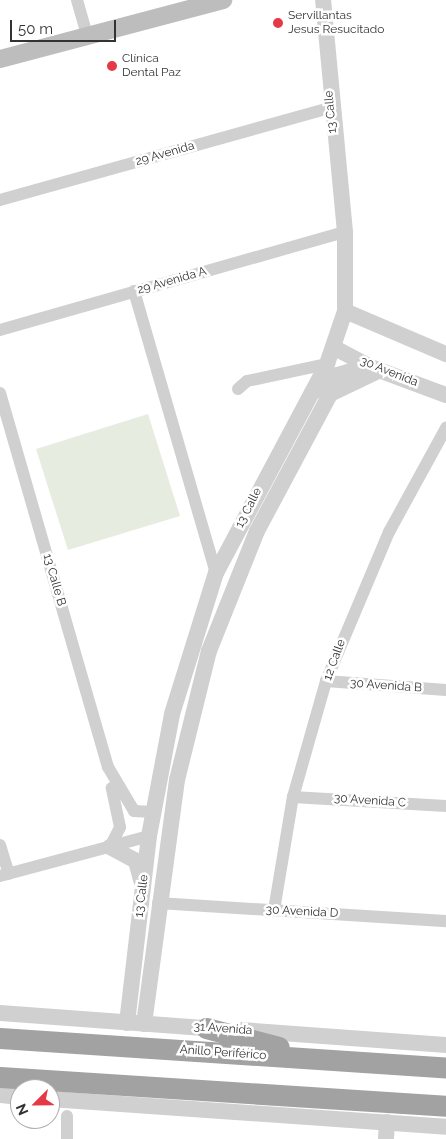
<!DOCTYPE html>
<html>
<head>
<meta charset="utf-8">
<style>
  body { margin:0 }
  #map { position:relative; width:446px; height:1139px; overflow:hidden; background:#fff; font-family:Raleway,sans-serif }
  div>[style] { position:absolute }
  .green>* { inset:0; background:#e6ecdf }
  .minor>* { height:12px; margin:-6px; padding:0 6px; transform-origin:6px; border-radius:6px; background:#d0d0d0 }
  .tertiary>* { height:16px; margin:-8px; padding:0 8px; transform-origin:8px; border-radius:8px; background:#d0d0d0 }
  .secondary>* { height:18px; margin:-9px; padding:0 9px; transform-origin:9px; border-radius:9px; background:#bdbdbd }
  .trunk>* { height:21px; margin:-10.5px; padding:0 10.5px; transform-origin:10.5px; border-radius:10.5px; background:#a2a2a2 }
  .dots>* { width:14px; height:14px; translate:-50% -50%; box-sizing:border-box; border:2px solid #fff; border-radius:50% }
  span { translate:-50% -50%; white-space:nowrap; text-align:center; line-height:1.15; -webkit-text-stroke:5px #fff; paint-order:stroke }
  .poi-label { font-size:12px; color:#333 }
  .left { translate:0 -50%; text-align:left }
  .street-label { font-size:12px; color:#333 }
  .north { position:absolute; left:10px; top:1079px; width:50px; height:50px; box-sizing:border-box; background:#fff; border:1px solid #adadad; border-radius:50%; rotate:247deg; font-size:14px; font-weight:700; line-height:20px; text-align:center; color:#333 }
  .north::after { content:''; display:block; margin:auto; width:18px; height:22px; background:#e63946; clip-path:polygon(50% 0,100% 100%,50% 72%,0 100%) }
  .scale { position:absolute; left:10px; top:20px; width:106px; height:22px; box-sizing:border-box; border:2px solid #333; border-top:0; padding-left:6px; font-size:15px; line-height:18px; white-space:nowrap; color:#333; -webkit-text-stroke:4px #fff; paint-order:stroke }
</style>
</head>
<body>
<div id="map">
  <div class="green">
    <i style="clip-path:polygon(148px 414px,180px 516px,68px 550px,36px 449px)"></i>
  </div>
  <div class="minor">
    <i style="left:77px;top:0;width:36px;rotate:74deg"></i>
    <i style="left:0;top:200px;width:343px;rotate:-15.6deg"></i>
    <i style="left:134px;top:291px;width:294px;rotate:73.8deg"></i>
    <i style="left:0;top:330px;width:359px;rotate:-15.9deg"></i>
    <i style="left:238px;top:389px;width:12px;rotate:-42deg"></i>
    <i style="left:247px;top:381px;width:82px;rotate:-12deg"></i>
    <i style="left:0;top:393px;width:389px;rotate:73.9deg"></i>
    <i style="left:108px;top:767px;width:51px;rotate:59.4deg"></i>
    <i style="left:134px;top:811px;width:20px;rotate:3deg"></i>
    <i style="left:326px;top:681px;width:120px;rotate:4.3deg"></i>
    <i style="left:293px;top:797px;width:153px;rotate:3.4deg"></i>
    <i style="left:0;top:845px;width:30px;rotate:73deg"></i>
    <i style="left:110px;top:847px;width:22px;rotate:-63deg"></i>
    <i style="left:120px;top:827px;width:40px;rotate:-102deg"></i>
    <i style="left:0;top:876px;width:154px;rotate:-15deg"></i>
    <i style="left:158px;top:903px;width:289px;rotate:3.6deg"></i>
    <i style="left:274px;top:910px;width:115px;rotate:-80.5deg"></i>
    <i style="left:293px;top:797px;width:121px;rotate:-74.1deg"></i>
    <i style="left:326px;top:681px;width:162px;rotate:-67.1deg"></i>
    <i style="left:389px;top:532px;width:119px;rotate:-61.3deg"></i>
    <i style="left:67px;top:1139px;width:23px;rotate:-90deg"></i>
  </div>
  <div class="tertiary">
    <i style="left:345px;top:311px;width:110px;rotate:23.1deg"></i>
    <i style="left:333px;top:347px;width:40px;rotate:28deg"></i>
    <i style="left:368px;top:366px;width:83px;rotate:20.4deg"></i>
    <i style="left:312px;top:393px;width:32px;rotate:-35deg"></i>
    <i style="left:338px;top:375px;width:31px;rotate:-17deg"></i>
    <i style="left:110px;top:847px;width:30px;rotate:28deg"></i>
    <i style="left:136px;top:861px;width:20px;rotate:75deg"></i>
    <i style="left:0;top:1013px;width:218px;rotate:4.2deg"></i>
    <i style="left:127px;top:1023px;width:188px;rotate:-83.3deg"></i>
    <i style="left:149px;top:836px;width:124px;rotate:-79.3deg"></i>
    <i style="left:172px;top:714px;width:148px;rotate:-72.7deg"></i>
    <i style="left:216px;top:573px;width:237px;rotate:-62deg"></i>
    <i style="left:327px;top:364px;width:56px;rotate:-71.2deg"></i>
    <i style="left:345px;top:311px;width:79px;rotate:-90deg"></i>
    <i style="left:345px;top:232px;width:233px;rotate:-95.4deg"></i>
    <i style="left:144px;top:1024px;width:246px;rotate:-82.3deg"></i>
    <i style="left:177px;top:780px;width:133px;rotate:-76.1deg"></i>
    <i style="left:209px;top:651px;width:129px;rotate:-68.2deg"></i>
    <i style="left:257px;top:531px;width:155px;rotate:-61.9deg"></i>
    <i style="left:330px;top:394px;width:55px;rotate:-25.6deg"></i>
    <i style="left:241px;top:1030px;width:206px;rotate:4.2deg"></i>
    <i style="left:0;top:1095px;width:20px;rotate:6deg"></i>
    <i style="left:50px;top:1099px;width:397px;rotate:4deg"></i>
    <i style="left:386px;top:1139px;width:17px;rotate:-87deg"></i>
  </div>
  <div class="secondary">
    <i style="left:0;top:59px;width:231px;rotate:-14.8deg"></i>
  </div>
  <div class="trunk">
    <i style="left:206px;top:1028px;width:75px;rotate:14.6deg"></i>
    <i style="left:0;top:1038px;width:447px;rotate:3.8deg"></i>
    <i style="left:0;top:1077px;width:447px;rotate:3.7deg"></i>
  </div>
  <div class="dots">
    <i style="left:278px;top:23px;background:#e63946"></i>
    <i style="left:112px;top:66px;background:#e63946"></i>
  </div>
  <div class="poi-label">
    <span class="left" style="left:288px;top:23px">Servillantas<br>Jesus Resucitado</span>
    <span class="left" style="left:122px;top:66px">Clínica<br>Dental Paz</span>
  </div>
  <div class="street-label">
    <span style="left:331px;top:112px;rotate:-95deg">13 Calle</span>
    <span style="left:165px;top:154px;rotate:-16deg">29 Avenida</span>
    <span style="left:172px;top:281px;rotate:-16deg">29 Avenida A</span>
    <span style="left:389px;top:372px;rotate:22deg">30 Avenida</span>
    <span style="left:249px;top:508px;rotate:-63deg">13 Calle</span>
    <span style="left:54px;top:580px;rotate:74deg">13 Calle B</span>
    <span style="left:335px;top:660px;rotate:-70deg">12 Calle</span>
    <span style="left:386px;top:686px;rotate:4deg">30 Avenida B</span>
    <span style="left:370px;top:801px;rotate:4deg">30 Avenida C</span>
    <span style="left:142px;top:896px;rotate:-83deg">13 Calle</span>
    <span style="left:302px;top:912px;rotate:3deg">30 Avenida D</span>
    <span style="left:223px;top:1029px;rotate:4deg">31 Avenida</span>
    <span style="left:223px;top:1053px;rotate:4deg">Anillo Periférico</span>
  </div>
  <div class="north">N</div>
  <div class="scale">50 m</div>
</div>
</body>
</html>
